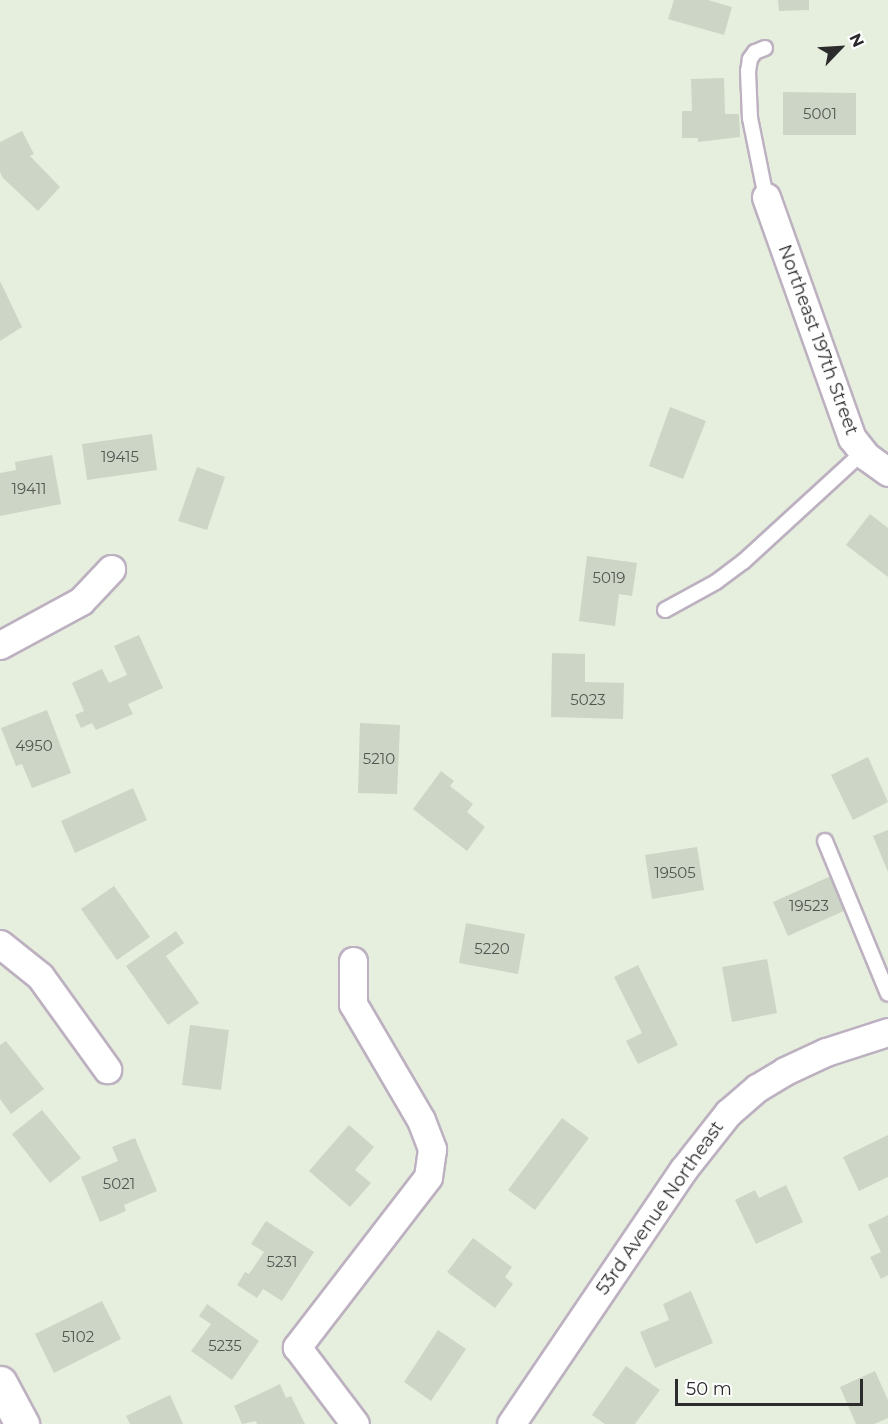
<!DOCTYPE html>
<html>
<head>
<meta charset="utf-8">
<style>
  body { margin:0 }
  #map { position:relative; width:888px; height:1424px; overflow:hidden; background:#e6efdd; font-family:Montserrat,sans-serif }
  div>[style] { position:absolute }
  .building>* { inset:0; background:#ccd5c6 }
  .roads { filter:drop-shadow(2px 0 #bdb1c1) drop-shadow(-2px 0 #bdb1c1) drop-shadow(0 2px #bdb1c1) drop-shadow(0 -2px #bdb1c1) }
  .lane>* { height:14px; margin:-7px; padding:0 7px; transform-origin:7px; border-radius:7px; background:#fff }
  .street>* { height:27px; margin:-13.5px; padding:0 13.5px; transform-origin:13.5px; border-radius:13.5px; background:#fff }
  .secondary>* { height:33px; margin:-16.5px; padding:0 16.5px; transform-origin:16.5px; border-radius:16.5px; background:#fff }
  span { translate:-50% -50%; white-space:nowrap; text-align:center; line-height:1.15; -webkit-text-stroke:4.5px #fff; paint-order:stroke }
  .number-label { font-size:15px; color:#545652 }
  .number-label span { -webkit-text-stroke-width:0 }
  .street-label { font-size:18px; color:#2c2c2c }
  .north { position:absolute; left:810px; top:18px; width:60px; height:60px; -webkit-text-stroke:4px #fff; paint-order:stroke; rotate:65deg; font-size:16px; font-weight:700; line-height:24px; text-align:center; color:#2c2c2c }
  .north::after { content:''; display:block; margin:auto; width:21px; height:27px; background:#2c2c2c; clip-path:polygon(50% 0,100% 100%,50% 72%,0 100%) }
  .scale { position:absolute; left:675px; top:1379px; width:188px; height:27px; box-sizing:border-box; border:3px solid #2c2c2c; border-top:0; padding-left:8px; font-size:18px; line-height:21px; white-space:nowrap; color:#2c2c2c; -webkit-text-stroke:4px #fff; paint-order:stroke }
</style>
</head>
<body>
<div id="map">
  <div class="building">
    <i style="clip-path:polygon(674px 0,708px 0,732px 7px,724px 35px,668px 19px)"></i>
    <i style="clip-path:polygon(778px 0,809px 0,809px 10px,779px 11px)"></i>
    <i style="clip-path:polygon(724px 78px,725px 114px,739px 114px,740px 137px,698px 142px,698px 138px,682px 138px,682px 111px,692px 111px,691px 79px)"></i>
    <i style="clip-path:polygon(783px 92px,856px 93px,856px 135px,783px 135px)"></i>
    <i style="clip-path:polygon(22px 131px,34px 154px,30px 156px,60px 187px,38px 211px,3px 178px,0 172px,0 142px)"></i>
    <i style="clip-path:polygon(0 281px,22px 327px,0 341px)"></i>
    <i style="clip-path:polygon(670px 407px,706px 421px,683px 479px,649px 466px)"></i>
    <i style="clip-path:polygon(152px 434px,157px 470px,87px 480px,82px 444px)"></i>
    <i style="clip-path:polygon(52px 455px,61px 504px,0 516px,0 473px,16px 470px,15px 462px)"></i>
    <i style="clip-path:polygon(197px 467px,225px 477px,207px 530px,178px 521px)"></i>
    <i style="clip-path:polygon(870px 514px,888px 528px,888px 577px,846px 545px)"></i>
    <i style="clip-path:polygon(587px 556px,637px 563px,632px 596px,619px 594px,615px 626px,579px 621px)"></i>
    <i style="clip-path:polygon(139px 635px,163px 688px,128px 704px,133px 714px,96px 730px,92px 723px,81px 728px,75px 715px,84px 711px,72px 683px,102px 669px,109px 683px,127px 675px,114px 646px)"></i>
    <i style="clip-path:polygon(552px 653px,585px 654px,585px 682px,624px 683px,623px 719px,551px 717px)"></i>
    <i style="clip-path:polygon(47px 710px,71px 773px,32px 788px,22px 764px,16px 766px,1px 728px)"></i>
    <i style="clip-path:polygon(360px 723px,400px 725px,397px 794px,358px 793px)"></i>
    <i style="clip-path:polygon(868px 757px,888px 802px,853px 820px,831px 775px)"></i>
    <i style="clip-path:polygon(441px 771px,454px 781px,450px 786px,473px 804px,467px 812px,485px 827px,467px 851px,413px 809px)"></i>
    <i style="clip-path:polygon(133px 788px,147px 820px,75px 853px,61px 821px)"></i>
    <i style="clip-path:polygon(888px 830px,888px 872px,873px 836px)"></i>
    <i style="clip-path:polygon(697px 847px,704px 890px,652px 899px,645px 855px)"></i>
    <i style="clip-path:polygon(831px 876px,846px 910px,788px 936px,773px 902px)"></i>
    <i style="clip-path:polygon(114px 886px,150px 937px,117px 960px,81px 909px)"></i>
    <i style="clip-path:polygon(466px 923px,525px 934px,518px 974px,459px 963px)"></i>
    <i style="clip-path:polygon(176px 931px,184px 943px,166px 956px,199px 1003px,168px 1025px,126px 966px)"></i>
    <i style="clip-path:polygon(767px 959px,777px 1013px,732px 1022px,722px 967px)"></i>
    <i style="clip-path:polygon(638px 965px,678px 1045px,638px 1064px,626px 1041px,642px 1033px,614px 977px)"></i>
    <i style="clip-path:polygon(190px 1025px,229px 1030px,221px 1090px,182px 1085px)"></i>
    <i style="clip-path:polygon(6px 1041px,44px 1089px,11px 1114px,0 1099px,0 1045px)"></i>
    <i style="clip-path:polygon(42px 1110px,81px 1158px,50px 1183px,12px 1134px)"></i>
    <i style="clip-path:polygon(562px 1118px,589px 1138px,535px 1210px,508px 1190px)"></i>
    <i style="clip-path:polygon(349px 1125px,374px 1147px,355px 1170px,371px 1183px,350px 1207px,309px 1171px)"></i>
    <i style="clip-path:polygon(888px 1135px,888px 1177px,859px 1191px,843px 1157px)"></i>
    <i style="clip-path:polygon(135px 1138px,157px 1191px,124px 1205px,126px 1211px,100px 1222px,81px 1177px,118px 1161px,112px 1147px)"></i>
    <i style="clip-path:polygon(786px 1185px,803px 1222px,756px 1244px,735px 1200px,755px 1190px,759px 1198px)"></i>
    <i style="clip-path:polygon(888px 1215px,888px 1275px,881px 1279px,870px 1257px,881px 1252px,868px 1225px)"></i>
    <i style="clip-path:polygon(266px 1221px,314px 1252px,282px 1301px,263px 1289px,257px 1298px,237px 1285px,245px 1272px,249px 1274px,264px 1252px,251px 1244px)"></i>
    <i style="clip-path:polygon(473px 1238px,512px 1267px,505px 1277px,513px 1284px,495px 1308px,447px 1272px)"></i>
    <i style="clip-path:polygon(691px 1291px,713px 1343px,655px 1368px,640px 1332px,669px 1320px,663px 1304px)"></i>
    <i style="clip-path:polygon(102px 1301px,121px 1339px,54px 1373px,35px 1334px)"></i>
    <i style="clip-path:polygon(207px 1304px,259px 1341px,232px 1380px,191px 1351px,211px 1324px,199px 1316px)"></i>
    <i style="clip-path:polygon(438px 1330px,466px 1349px,431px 1401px,404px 1382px)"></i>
    <i style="clip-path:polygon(626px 1366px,660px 1390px,635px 1424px,605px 1424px,592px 1415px)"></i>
    <i style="clip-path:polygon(875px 1371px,888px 1400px,888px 1418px,874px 1424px,856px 1424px,840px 1387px)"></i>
    <i style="clip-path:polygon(280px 1384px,286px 1398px,291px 1396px,305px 1424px,257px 1424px,256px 1421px,242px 1424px,234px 1406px)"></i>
    <i style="clip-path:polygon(170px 1395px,183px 1424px,130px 1424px,126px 1416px)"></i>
  </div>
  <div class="roads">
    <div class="lane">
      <i style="left:765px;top:48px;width:11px;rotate:158deg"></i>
      <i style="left:755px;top:52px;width:9px;rotate:126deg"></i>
      <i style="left:750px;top:59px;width:12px;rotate:99deg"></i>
      <i style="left:748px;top:71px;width:47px;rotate:87.6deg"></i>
      <i style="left:750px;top:118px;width:81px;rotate:78.6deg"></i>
      <i style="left:665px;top:610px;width:58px;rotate:-28.8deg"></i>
      <i style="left:716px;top:582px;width:34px;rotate:-37deg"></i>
      <i style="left:743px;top:562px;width:163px;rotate:-42.5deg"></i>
      <i style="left:825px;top:841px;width:165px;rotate:67.6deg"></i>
    </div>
    <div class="street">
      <i style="left:766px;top:197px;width:256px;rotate:70.4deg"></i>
      <i style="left:852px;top:438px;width:23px;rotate:52deg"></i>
      <i style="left:866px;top:456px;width:27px;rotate:36deg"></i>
      <i style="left:0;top:645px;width:92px;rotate:-28.5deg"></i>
      <i style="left:81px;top:601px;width:44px;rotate:-46.8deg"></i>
      <i style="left:0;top:944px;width:51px;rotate:38.7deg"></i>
      <i style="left:40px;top:976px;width:115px;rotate:54.2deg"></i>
      <i style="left:353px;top:961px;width:43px;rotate:90deg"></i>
      <i style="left:353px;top:1004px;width:134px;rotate:59.6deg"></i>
      <i style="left:421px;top:1120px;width:31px;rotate:69deg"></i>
      <i style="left:432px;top:1149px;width:28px;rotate:98deg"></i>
      <i style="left:428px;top:1177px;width:215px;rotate:127.6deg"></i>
      <i style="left:297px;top:1347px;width:96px;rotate:53deg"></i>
      <i style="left:511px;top:1424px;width:307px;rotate:-55.9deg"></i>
      <i style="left:683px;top:1170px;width:73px;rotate:-51.7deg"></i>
      <i style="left:728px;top:1113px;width:38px;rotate:-41deg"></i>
      <i style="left:757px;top:1088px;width:33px;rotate:-31deg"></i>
      <i style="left:785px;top:1071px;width:45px;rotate:-24.9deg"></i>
      <i style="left:826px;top:1052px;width:65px;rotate:-17.9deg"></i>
    </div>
    <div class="secondary">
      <i style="left:0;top:1383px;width:47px;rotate:61.8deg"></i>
    </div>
  </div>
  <div class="number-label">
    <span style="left:820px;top:114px">5001</span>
    <span style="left:120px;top:457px">19415</span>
    <span style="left:29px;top:489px">19411</span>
    <span style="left:609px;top:578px">5019</span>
    <span style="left:588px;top:700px">5023</span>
    <span style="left:34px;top:746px">4950</span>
    <span style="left:379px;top:759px">5210</span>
    <span style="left:675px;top:873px">19505</span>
    <span style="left:809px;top:906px">19523</span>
    <span style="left:492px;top:949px">5220</span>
    <span style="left:119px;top:1184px">5021</span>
    <span style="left:282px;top:1262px">5231</span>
    <span style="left:78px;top:1337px">5102</span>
    <span style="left:225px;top:1346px">5235</span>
  </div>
  <div class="street-label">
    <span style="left:818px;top:340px;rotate:70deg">Northeast 197th Street</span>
    <span style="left:660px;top:1208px;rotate:-55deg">53rd Avenue Northeast</span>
  </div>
  <div class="north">N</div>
  <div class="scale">50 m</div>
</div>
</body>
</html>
